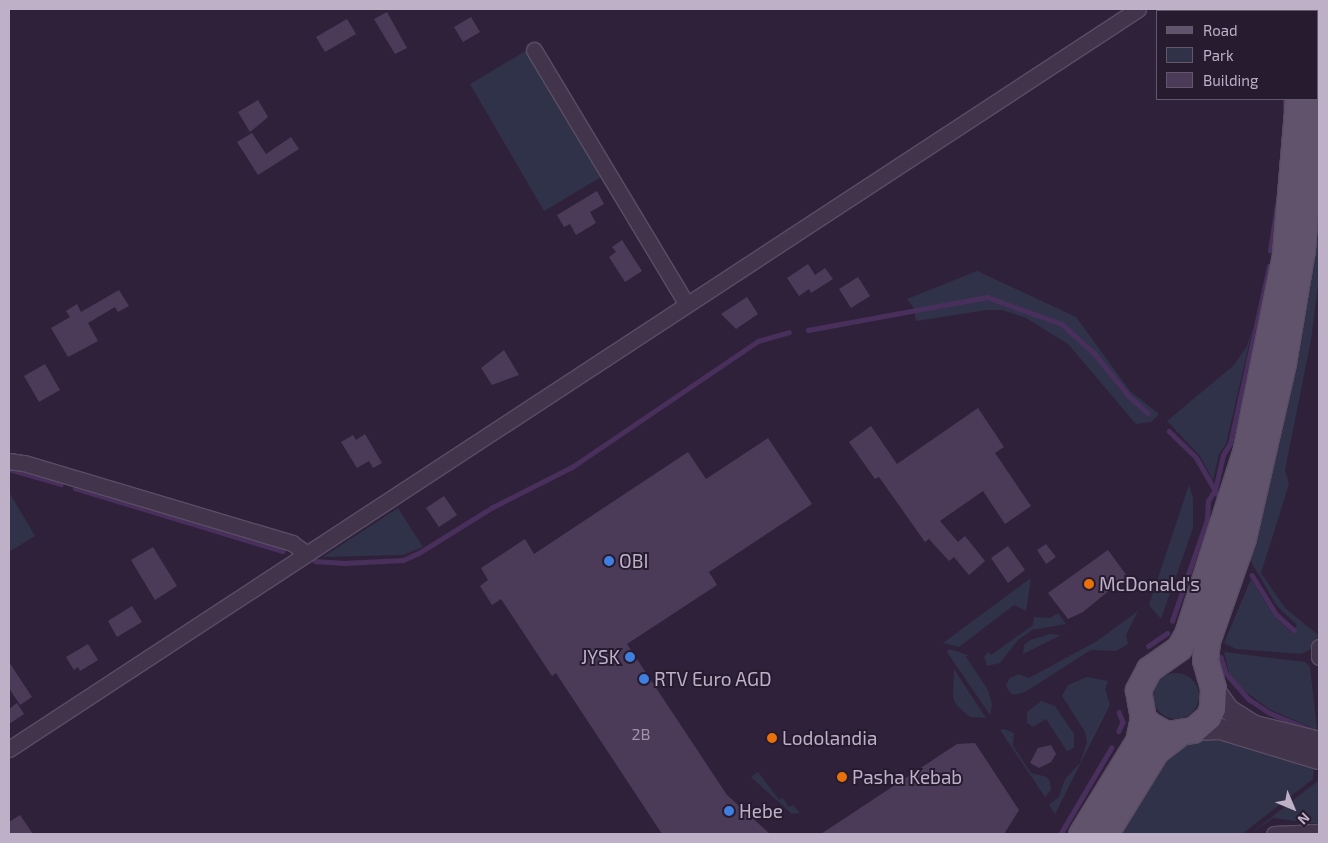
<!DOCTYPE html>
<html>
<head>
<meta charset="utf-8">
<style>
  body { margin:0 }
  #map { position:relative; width:1328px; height:843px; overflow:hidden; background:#30213b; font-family:"Exo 2",sans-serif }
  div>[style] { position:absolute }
  .green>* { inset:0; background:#2f3249 }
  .round { border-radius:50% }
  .stream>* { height:4.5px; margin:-2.25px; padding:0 2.25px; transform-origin:2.25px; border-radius:2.25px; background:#49305c }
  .building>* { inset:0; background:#4c3a59 }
  .roads { filter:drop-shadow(1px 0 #5a4d63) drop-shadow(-1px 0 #5a4d63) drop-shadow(0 1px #5a4d63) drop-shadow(0 -1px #5a4d63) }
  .minor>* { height:15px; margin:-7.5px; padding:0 7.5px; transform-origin:7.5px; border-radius:7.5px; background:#42354b }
  .tertiary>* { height:20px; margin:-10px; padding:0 10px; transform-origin:10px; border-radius:10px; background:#42354b }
  .primary>* { height:25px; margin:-12.5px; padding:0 12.5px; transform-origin:12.5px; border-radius:12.5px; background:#61536b }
  .dots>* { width:14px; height:14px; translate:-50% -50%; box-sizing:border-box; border:2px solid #271b30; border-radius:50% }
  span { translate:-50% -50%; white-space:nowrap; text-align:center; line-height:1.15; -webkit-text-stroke:4px #271b30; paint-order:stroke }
  .number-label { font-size:16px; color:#a292ac }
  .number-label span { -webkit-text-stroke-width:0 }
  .poi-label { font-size:19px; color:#beb0c7 }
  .left { translate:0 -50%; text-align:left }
  .right { translate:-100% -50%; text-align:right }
  .frame { position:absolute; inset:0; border:10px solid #beb0c7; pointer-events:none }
  .legend { position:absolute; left:1156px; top:10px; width:162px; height:90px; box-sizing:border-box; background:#271b30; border:1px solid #63576c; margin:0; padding:6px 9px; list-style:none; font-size:15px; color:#beb0c7 }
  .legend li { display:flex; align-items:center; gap:10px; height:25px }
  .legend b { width:25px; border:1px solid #63576c }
  .north { position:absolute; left:1268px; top:783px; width:50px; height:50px; -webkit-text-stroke:4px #271b30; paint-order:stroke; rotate:135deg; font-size:14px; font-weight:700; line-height:20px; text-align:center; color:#beb0c7 }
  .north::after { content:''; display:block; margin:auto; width:18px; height:22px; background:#beb0c7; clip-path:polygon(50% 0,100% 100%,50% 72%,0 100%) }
</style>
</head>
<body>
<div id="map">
  <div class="green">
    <i style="clip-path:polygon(529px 49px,603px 176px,544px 211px,470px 84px)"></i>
    <i style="clip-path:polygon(1319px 172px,1319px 277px,1311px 340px,1285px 470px,1289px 484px,1261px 573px,1285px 608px,1318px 635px,1315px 647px,1301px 654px,1236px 649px,1224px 643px,1251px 579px,1274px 616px,1292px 633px,1297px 625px,1277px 606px,1246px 553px,1291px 387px,1308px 293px)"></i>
    <i style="clip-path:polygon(977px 271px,1076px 317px,1130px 391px,1159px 414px,1151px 422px,1136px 424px,1068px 344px,1026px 318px,1002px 310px,987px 310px,916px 321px,914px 308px,907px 299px)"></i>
    <i style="clip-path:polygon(1253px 327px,1226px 444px,1219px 454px,1213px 480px,1200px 456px,1167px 421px,1234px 365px,1247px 346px)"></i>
    <i style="clip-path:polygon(1189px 485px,1193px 498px,1193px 528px,1161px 619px,1149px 605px)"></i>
    <i style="clip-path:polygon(9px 492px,35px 536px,9px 552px)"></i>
    <i style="clip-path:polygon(398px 508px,423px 547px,403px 555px,323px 557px)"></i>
    <i style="clip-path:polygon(1031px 578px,1026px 611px,1014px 605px,959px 647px,943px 643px)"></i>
    <i style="clip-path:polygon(1138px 611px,1126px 635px,1128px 644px,1116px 651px,1091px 650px,1025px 692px,1013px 695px,1008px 690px,1006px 685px,1010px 678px,1019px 674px,1029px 678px,1097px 641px)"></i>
    <i style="clip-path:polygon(1058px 613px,1066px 624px,1032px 630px,1018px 640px,1000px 663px,987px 666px,984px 657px,988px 652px,991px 655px,1033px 625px,1034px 617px,1050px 618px)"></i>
    <i style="clip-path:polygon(1050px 634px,1061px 635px,1023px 654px,1024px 645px,1030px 640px)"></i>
    <i style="clip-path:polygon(949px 649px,968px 655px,966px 657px,988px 690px,992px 705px,990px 715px,947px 652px)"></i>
    <i style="clip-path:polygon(1224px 652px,1305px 662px,1310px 667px,1318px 738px,1309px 735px,1310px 727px,1269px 709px,1238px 686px,1229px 673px)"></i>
    <i style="clip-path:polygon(954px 669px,986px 718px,970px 717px,957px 706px,953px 698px)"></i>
    <i class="round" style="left:1153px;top:673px;width:46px;height:46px"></i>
    <i style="clip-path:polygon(1087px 677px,1108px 681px,1105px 689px,1110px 705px,1055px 814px,1049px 805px,1059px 797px,1065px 779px,1080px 763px,1087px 742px,1085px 732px,1062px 696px,1068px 685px)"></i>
    <i style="clip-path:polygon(1041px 701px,1055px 706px,1074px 734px,1074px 748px,1067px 751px,1046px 719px,1033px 727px,1027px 723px,1027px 712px)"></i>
    <i style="clip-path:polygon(1004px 729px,1014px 733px,1013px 746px,1031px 773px,1047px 777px,1050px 782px,1051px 790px,1045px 797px,1000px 730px)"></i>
    <i style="clip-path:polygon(1208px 735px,1314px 765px,1313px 779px,1242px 834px,1112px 834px,1168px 750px)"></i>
    <i style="clip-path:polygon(758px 772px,779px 800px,783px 798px,789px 807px,793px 805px,800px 813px,792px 814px,751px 777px)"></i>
    <i style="clip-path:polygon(1319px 780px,1319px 824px,1273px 818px,1250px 834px)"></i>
  </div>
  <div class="stream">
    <i style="left:1286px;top:9px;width:2px;rotate:90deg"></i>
    <i style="left:1285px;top:110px;width:11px;rotate:-90deg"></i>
    <i style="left:1270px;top:251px;width:47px;rotate:-81.3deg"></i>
    <i style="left:808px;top:330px;width:182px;rotate:-10.4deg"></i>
    <i style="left:987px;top:297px;width:80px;rotate:19.8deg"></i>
    <i style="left:1062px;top:324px;width:45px;rotate:42.3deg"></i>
    <i style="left:1095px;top:354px;width:55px;rotate:50.9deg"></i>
    <i style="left:1130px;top:397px;width:24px;rotate:42deg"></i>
    <i style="left:1169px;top:431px;width:37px;rotate:44deg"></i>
    <i style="left:1196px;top:457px;width:44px;rotate:59.9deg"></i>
    <i style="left:9px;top:469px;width:54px;rotate:16.1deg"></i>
    <i style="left:75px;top:488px;width:217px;rotate:16.9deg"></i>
    <i style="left:315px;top:561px;width:29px;rotate:4deg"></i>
    <i style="left:344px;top:563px;width:59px;rotate:-2.9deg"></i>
    <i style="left:403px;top:560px;width:17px;rotate:-24deg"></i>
    <i style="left:419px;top:553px;width:87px;rotate:-31.9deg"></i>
    <i style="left:493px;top:507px;width:89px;rotate:-26.9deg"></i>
    <i style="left:572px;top:467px;width:225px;rotate:-34.1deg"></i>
    <i style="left:758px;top:341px;width:32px;rotate:-16deg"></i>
    <i style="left:1252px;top:575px;width:46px;rotate:58.4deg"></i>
    <i style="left:1276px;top:614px;width:24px;rotate:42deg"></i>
    <i style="left:1172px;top:621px;width:107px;rotate:-70.9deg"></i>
    <i style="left:1207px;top:520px;width:19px;rotate:-87deg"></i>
    <i style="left:1208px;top:501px;width:13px;rotate:-58deg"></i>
    <i style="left:1215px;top:490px;width:36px;rotate:-77deg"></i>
    <i style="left:1223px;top:455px;width:13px;rotate:-58deg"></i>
    <i style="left:1230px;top:444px;width:182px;rotate:-77.6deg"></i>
    <i style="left:1148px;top:646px;width:23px;rotate:-34deg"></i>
    <i style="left:1221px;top:657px;width:17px;rotate:73deg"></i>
    <i style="left:1226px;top:673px;width:35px;rotate:49deg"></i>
    <i style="left:1249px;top:699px;width:25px;rotate:34deg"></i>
    <i style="left:1270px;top:713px;width:41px;rotate:22.8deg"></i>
    <i style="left:1119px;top:712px;width:11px;rotate:68deg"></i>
    <i style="left:1123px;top:722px;width:10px;rotate:114deg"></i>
    <i style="left:1061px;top:833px;width:99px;rotate:-59.5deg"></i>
  </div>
  <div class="building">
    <i style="clip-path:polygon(387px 12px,407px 48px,395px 54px,374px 19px)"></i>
    <i style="clip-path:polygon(471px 17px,480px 32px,463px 42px,454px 27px)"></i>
    <i style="clip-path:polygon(347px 19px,356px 34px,325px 52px,316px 37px)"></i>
    <i style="clip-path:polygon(258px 100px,268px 117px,250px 132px,238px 112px)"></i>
    <i style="clip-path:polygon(252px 133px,266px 154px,291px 137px,299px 149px,258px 175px,237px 142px)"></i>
    <i style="clip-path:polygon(597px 191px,604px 204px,590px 212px,596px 223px,576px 235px,570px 224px,564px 227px,557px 215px)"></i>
    <i style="clip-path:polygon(622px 240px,642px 271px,625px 282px,609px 257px,616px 252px,612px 247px)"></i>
    <i style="clip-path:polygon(808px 264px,815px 275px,825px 268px,833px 279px,811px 293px,809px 289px,799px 296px,787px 278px)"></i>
    <i style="clip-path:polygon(858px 277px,870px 296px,851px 308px,839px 289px)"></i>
    <i style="clip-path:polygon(119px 290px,129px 306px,118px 312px,115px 307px,88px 323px,98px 341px,68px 357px,51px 328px,70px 317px,66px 311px,77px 304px,81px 312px)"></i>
    <i style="clip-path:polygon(747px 297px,758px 314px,736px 329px,721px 314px)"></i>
    <i style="clip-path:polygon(504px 350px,519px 375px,492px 385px,481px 368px)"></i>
    <i style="clip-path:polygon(45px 364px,60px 390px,39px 402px,24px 376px)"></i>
    <i style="clip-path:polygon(978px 408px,1004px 447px,995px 453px,1031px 506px,1005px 524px,983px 491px,940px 521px,958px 542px,965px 536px,985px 561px,969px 575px,954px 557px,949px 561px,929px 539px,925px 542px,879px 477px,875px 479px,849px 442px,871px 426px,897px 464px)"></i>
    <i style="clip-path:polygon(365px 434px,382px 463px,373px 468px,369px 461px,357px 468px,341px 442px,353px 435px,356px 440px)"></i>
    <i style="clip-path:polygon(768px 438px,812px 504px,709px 572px,717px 585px,627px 644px,727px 795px,770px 834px,662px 834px,556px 673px,552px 676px,501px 599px,492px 605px,480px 586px,488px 580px,481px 568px,525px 539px,534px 554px,688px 452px,706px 479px)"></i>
    <i style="clip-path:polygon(444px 496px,457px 515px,439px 527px,426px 508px)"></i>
    <i style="clip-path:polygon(1046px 544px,1056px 557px,1046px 564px,1037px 550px)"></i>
    <i style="clip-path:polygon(1008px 546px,1025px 570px,1008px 583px,991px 558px)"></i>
    <i style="clip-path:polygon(153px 547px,177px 586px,155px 600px,131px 560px)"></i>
    <i style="clip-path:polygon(1108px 550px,1127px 576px,1083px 612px,1068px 619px,1048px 593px)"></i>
    <i style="clip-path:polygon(132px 606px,142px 622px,117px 637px,108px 621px)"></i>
    <i style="clip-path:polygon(88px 644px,98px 660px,80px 671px,78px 667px,74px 670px,66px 657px)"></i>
    <i style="clip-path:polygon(9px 662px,32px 697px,20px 705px,9px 688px)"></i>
    <i style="clip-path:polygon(17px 703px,24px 714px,9px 724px,9px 709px)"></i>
    <i style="clip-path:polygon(975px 743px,1019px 810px,1004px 834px,821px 834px,957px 744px)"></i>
    <i style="clip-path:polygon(1051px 745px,1056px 754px,1051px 762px,1039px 768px,1030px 763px,1038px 748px)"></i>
    <i style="clip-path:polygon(20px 815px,33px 834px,11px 834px,9px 830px,9px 822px)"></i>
  </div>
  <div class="roads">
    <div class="minor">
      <i style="left:534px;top:50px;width:295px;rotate:59deg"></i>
      <i style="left:9px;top:461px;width:15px;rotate:8deg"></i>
      <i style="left:24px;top:463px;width:280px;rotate:16.6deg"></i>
      <i style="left:292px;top:543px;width:17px;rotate:36deg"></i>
      <i style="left:1319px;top:647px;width:10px;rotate:90deg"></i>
      <i style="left:9px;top:749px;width:1350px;rotate:-33.24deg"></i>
      <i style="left:1274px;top:834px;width:45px;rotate:-2.5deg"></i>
    </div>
    <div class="tertiary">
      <i style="left:1213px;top:688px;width:27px;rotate:54deg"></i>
      <i style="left:1229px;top:710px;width:31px;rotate:32deg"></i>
      <i style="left:1255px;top:726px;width:66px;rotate:14deg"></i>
      <i style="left:1193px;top:730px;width:27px;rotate:-2deg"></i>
      <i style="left:1220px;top:729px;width:103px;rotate:16.9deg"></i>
    </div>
    <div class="primary">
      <i style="left:1305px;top:9px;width:2px;rotate:90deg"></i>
      <i style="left:1298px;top:99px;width:157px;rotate:94.8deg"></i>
      <i style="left:1285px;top:255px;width:198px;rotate:101.4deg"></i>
      <i style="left:1246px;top:449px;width:194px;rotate:107.7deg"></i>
      <i style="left:1187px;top:634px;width:16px;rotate:120deg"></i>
      <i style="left:1179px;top:648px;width:37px;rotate:145deg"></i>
      <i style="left:1149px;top:669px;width:24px;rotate:118deg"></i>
      <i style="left:1138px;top:690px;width:28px;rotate:80deg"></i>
      <i style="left:1143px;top:718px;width:10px;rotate:45deg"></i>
      <i style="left:1150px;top:725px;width:19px;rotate:28deg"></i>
      <i style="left:1167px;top:734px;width:26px;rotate:-9deg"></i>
      <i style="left:1193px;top:730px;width:20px;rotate:-41deg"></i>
      <i style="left:1208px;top:717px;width:10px;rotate:-66deg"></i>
      <i style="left:1212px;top:708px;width:20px;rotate:-87deg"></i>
      <i style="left:1213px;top:688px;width:29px;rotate:-106deg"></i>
      <i style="left:1205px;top:660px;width:19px;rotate:-84deg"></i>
      <i style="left:1207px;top:641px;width:109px;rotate:-70.7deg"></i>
      <i style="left:1243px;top:538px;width:180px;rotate:-77.1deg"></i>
      <i style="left:1283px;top:363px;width:115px;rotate:-80.5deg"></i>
      <i style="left:1302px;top:250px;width:151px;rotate:-85.8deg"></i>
      <i style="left:1081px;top:834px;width:109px;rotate:-58.5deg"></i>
      <i style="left:1138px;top:741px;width:24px;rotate:-78deg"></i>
      <i style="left:1105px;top:834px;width:97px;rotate:-58.4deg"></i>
      <i style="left:1156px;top:751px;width:26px;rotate:-37deg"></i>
    </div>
  </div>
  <div class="dots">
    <i style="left:609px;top:561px;background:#3f7fe0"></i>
    <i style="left:1089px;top:584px;background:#e8710a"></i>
    <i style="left:630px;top:657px;background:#3f7fe0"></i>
    <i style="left:644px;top:679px;background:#3f7fe0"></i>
    <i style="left:772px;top:738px;background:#e8710a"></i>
    <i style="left:842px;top:777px;background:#e8710a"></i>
    <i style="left:729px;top:811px;background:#3f7fe0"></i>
  </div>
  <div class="number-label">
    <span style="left:641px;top:734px">2B</span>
  </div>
  <div class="poi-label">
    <span class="left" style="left:619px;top:561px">OBI</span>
    <span class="left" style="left:1099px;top:584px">McDonald's</span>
    <span class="right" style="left:620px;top:657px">JYSK</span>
    <span class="left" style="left:654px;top:679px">RTV Euro AGD</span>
    <span class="left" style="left:782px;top:738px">Lodolandia</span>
    <span class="left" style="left:852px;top:777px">Pasha Kebab</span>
    <span class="left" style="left:739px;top:811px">Hebe</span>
  </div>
  <div class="frame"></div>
  <ul class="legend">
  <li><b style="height:6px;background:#61536b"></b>Road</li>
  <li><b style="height:14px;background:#2f3249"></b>Park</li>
  <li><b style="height:14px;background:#4c3a59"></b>Building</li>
  </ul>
  <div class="north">N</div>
</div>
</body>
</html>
